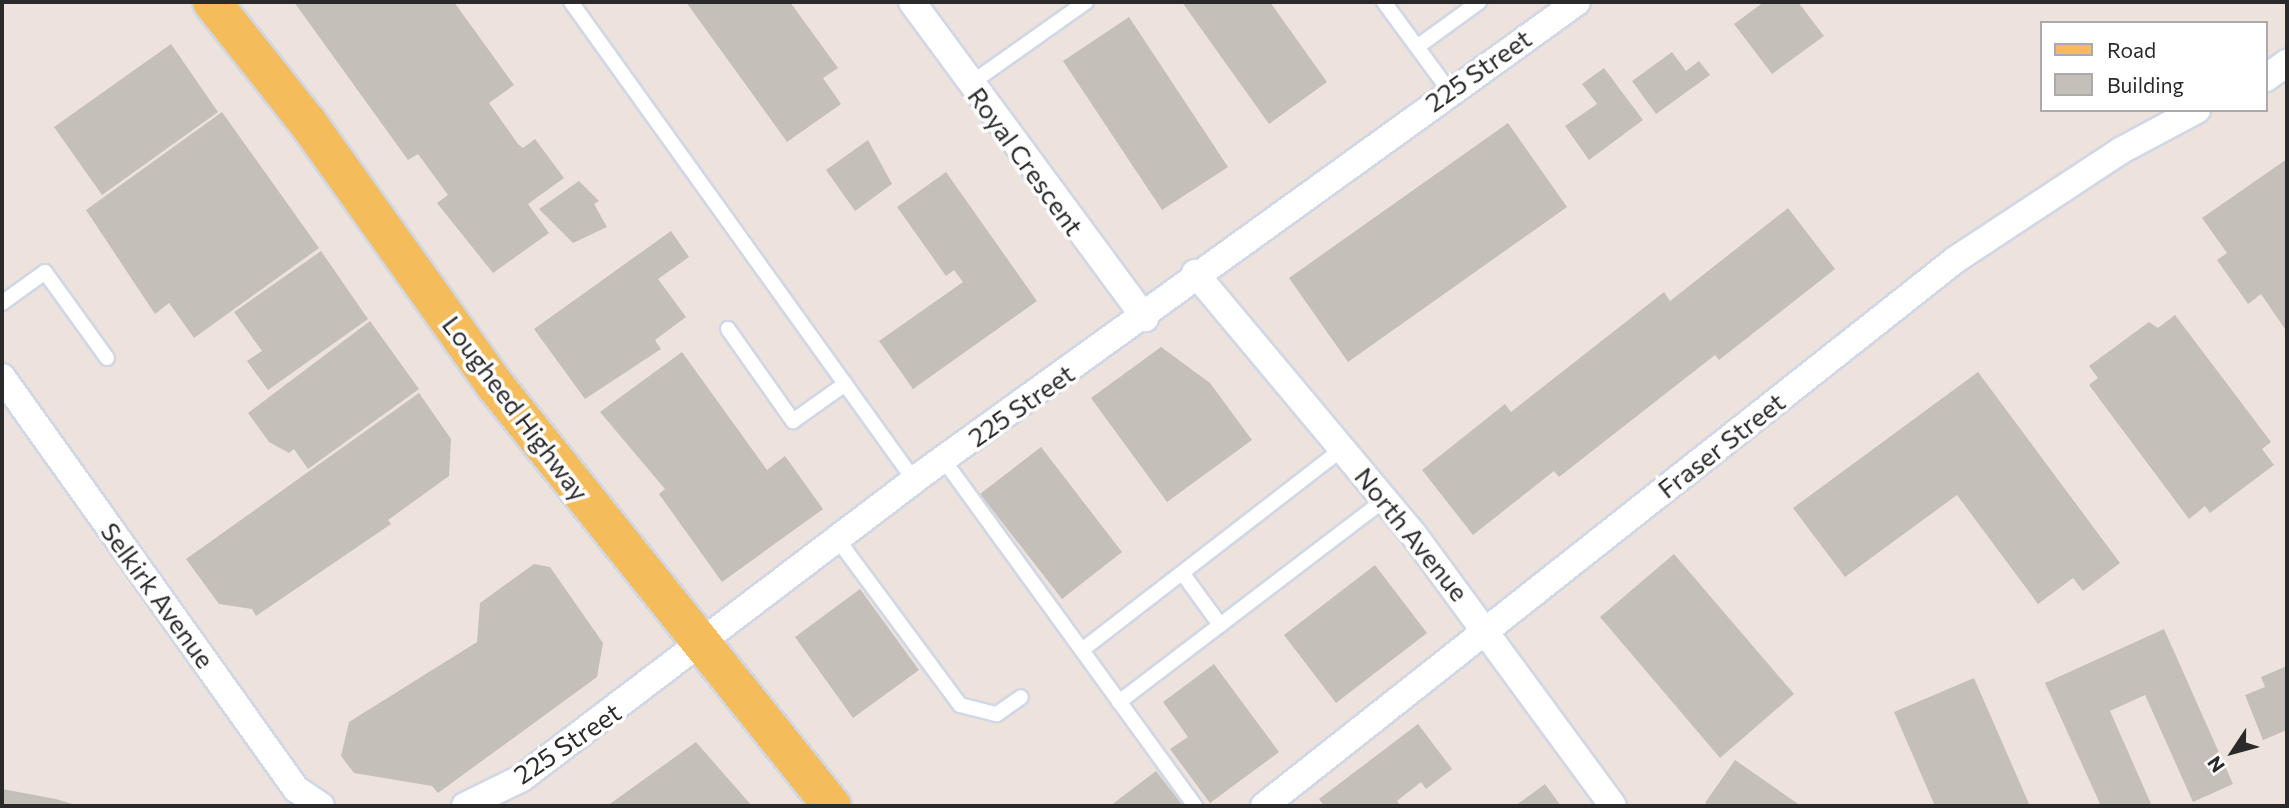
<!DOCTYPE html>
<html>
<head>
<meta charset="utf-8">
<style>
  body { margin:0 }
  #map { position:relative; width:2289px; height:808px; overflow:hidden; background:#ede3dc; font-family:Commissioner,sans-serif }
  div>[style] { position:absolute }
  .building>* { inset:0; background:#c4bfb8 }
  .roads { filter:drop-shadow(2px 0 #d1d7e4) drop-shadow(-2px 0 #d1d7e4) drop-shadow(0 2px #d1d7e4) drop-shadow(0 -2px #d1d7e4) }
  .lane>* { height:14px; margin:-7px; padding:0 7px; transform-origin:7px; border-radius:7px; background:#fff }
  .street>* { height:26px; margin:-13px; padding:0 13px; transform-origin:13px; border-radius:13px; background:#fff }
  .primary>* { height:38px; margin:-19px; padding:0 19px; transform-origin:19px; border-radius:19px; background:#f4bc5a }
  span { translate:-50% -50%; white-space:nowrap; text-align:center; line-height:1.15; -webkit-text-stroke:7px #fff; paint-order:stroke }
  .street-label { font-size:26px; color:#2a2a2a }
  .frame { position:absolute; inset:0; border:4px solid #2a2a2a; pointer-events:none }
  .legend { position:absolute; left:2040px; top:21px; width:228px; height:91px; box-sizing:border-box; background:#fff; border:2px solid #aaa; margin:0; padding:9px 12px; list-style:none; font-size:21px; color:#2a2a2a }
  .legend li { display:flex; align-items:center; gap:14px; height:35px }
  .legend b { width:35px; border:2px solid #aaa }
  .north { position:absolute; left:2198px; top:717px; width:70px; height:70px; -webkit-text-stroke:5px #fff; paint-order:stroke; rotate:234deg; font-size:19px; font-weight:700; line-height:28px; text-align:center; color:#2a2a2a }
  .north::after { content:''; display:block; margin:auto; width:24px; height:32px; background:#2a2a2a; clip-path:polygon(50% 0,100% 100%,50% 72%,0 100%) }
</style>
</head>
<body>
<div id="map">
  <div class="building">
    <i style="clip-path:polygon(294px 2px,454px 2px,514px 85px,489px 103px,518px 144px,523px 148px,535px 139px,564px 178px,528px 204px,549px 233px,493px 273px,437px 203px,448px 195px,418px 154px,408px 160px)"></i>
    <i style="clip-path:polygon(686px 2px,790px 2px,838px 68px,823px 78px,841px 104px,787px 142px)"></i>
    <i style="clip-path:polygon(1182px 2px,1270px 2px,1327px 82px,1269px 124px)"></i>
    <i style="clip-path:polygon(1764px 2px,1798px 2px,1824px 36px,1772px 74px,1734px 24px)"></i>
    <i style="clip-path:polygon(1129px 17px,1228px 167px,1162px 210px,1063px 61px)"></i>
    <i style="clip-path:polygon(171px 44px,218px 112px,102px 195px,54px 127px)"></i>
    <i style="clip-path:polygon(1672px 52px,1686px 71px,1699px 61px,1710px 75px,1656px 114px,1632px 81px)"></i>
    <i style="clip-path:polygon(1604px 68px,1643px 120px,1589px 160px,1565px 126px,1597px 104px,1582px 84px)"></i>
    <i style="clip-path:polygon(222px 112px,319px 248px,194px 338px,169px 303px,155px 314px,86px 210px)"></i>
    <i style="clip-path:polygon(1508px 123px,1567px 207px,1348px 362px,1289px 278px)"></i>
    <i style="clip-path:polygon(868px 140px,892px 184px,855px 211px,826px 170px)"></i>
    <i style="clip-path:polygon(2287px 159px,2287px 332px,2261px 294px,2248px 304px,2217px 260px,2227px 253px,2202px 218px)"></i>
    <i style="clip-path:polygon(946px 172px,1037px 301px,913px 389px,879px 341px,963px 282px,954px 270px,946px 276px,897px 207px)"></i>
    <i style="clip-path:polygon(579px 181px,599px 201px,594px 204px,607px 227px,573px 243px,539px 209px)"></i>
    <i style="clip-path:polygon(1788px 208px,1835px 269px,1719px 360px,1715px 355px,1559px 477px,1554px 471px,1473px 535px,1422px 470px,1505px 404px,1511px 412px,1664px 292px,1670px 301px)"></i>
    <i style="clip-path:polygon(671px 231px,689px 257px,658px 279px,686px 317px,655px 340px,661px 349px,585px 399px,534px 329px)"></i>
    <i style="clip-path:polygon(321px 251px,368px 319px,268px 390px,247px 361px,262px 351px,234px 312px)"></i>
    <i style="clip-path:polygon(2175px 315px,2271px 442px,2262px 449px,2274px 465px,2210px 513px,2205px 506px,2189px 519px,2089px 385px,2098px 378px,2089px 366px,2149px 322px,2158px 328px)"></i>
    <i style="clip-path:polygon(370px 321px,419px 389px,308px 469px,294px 449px,289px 453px,269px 442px,248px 413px)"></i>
    <i style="clip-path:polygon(1161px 347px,1210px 383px,1252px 440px,1167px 502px,1091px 398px)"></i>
    <i style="clip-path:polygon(682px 352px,767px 470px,785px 456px,823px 509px,722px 582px,659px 494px,665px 489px,600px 412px)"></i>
    <i style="clip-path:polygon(1978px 372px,2120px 563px,2083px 591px,2073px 578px,2038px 604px,1957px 495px,1845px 577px,1793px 508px)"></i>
    <i style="clip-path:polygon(419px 393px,451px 439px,449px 476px,388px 520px,391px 524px,256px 616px,252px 609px,219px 604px,186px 559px)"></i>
    <i style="clip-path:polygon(1041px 447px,1122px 552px,1062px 599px,980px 494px)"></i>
    <i style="clip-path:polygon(1674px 554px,1794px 694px,1720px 758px,1600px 617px)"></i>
    <i style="clip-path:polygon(534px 564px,550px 567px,603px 643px,597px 677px,438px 793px,432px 786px,354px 773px,341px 756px,349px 722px,477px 642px,480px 603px)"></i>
    <i style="clip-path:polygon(1375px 565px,1427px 633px,1336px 703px,1284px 635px)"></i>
    <i style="clip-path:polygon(860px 589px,919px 670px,853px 718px,795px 637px)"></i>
    <i style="clip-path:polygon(2164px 629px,2233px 784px,2193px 802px,2145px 695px,2110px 711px,2152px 806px,2101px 806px,2045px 683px)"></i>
    <i style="clip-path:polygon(1214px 664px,1279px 752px,1210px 803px,1170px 749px,1188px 737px,1163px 702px)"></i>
    <i style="clip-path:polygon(2287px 666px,2287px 730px,2263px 740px,2245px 695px,2265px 687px,2261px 677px)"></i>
    <i style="clip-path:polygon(1974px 678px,2030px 806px,1935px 806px,1894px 712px)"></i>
    <i style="clip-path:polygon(1418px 724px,1452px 769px,1426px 789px,1421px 782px,1397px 801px,1401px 806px,1324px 806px,1319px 799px)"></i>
    <i style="clip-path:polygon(696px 742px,752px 806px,607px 806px)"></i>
    <i style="clip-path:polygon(1735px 760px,1801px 806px,1710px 806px,1705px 803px)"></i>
    <i style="clip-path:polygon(1156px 771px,1183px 806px,1110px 806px)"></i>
    <i style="clip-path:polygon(1545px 784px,1561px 806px,1515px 806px)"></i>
    <i style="clip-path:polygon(2px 789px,56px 799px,79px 806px,2px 806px)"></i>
  </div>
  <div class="roads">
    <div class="lane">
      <i style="left:571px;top:2px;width:588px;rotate:54.34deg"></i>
      <i style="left:1384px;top:2px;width:108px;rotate:53.7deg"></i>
      <i style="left:1417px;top:47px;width:77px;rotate:-36deg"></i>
      <i style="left:970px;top:84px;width:142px;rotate:-35.3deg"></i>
      <i style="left:2px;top:303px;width:53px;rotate:-35.8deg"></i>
      <i style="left:45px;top:272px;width:106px;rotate:54.2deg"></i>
      <i style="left:728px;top:329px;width:113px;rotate:54.8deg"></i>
      <i style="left:793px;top:421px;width:64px;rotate:-35.4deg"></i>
      <i style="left:943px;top:459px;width:429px;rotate:54deg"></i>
      <i style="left:838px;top:540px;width:205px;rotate:53.5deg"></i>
      <i style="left:960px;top:705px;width:38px;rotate:14deg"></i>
      <i style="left:997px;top:714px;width:29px;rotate:-35deg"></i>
      <i style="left:1183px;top:574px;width:63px;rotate:54deg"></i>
      <i style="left:1082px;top:650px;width:330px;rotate:-37.7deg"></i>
      <i style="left:1119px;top:702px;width:335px;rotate:-37.3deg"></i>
    </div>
    <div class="street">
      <i style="left:912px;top:2px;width:393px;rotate:53.6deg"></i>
      <i style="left:2266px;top:78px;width:26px;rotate:-36deg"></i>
      <i style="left:1195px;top:273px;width:341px;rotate:50.1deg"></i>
      <i style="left:1414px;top:535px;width:336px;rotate:53.7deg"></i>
      <i style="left:2px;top:377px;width:506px;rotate:54.49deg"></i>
      <i style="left:296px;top:789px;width:30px;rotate:34deg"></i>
      <i style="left:465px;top:806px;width:64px;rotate:-26.2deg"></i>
      <i style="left:522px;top:778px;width:492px;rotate:-37.2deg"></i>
      <i style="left:914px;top:480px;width:817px;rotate:-35.79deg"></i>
      <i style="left:1264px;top:806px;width:881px;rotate:-38.31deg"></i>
      <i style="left:1955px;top:260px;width:200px;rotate:-33.4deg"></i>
      <i style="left:2122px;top:150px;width:85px;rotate:-28.1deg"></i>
    </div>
    <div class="primary">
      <i style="left:212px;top:2px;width:154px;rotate:51.6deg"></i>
      <i style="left:308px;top:123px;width:322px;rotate:54.5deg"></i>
      <i style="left:495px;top:385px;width:539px;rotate:51.32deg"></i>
    </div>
  </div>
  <div class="street-label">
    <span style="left:1478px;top:70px;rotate:-35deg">225 Street</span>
    <span style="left:1026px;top:161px;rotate:54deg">Royal Crescent</span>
    <span style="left:1021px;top:405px;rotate:-35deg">225 Street</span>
    <span style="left:516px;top:408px;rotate:53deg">Lougheed Highway</span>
    <span style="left:1721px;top:445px;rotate:-38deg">Fraser Street</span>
    <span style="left:1412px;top:534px;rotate:51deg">North Avenue</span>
    <span style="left:158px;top:595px;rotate:54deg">Selkirk Avenue</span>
    <span style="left:567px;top:743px;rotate:-34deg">225 Street</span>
  </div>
  <div class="frame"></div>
  <ul class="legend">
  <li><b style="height:9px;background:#f4bc5a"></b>Road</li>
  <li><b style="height:19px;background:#c4bfb8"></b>Building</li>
  </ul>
  <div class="north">N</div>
</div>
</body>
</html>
